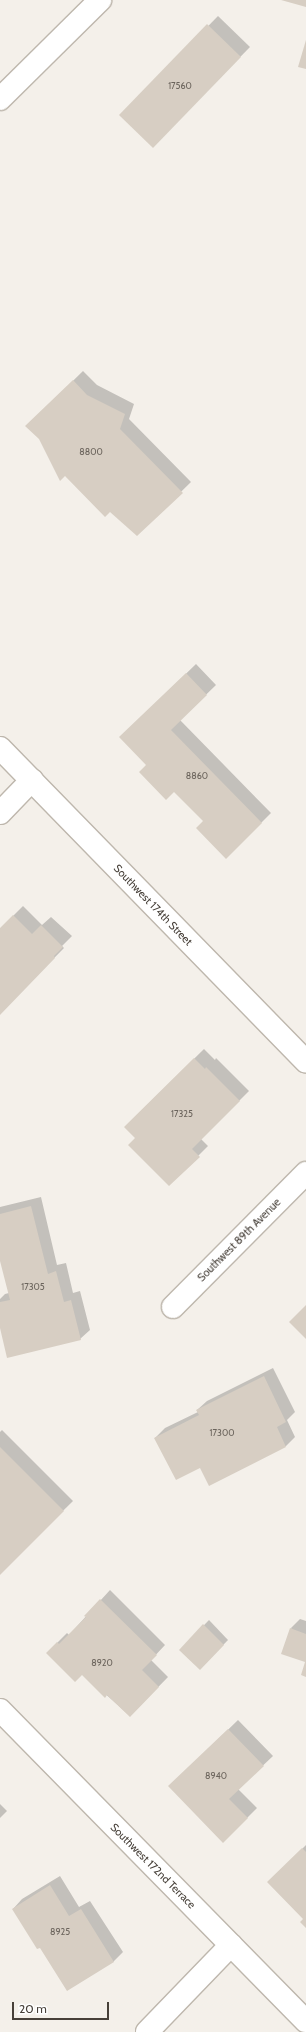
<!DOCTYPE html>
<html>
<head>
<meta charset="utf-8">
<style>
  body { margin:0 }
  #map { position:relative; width:306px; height:2032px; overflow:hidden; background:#f4f0ea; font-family:Cabin,sans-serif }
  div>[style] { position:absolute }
  .shadow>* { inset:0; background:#0003 }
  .building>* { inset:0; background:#d7cec3 }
  .roads { filter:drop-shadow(1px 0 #beb7ad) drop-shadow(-1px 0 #beb7ad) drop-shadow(0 1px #beb7ad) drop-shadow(0 -1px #beb7ad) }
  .minor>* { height:22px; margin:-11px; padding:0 11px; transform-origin:11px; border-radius:11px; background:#fff }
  span { translate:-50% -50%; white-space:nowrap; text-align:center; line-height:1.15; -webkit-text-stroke:3px #fff; paint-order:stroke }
  .number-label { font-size:9px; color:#6b645c }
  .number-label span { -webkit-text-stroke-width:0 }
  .street-label { font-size:11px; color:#474039 }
  .scale { position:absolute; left:12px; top:2002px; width:97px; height:18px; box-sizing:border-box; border:2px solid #474039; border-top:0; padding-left:5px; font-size:12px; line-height:14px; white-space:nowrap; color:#474039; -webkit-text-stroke:3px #fff; paint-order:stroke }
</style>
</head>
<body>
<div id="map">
  <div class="shadow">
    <i style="clip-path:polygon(218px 16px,250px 47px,153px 146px,121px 115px)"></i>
    <i style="clip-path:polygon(83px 371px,97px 385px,134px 404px,129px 419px,191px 482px,137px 535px,27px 426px)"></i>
    <i style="clip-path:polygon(196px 664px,216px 685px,180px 720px,271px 813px,226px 858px,204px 821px,121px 737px)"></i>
    <i style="clip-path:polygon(23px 906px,42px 925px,51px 917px,72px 936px,62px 946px,64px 948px,0 1013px,0 929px)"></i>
    <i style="clip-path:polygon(204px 1049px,215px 1060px,216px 1058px,249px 1091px,201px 1139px,208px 1146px,169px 1185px,136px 1138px,125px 1127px)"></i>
    <i style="clip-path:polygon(41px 1197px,57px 1265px,66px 1263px,73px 1293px,80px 1291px,90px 1330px,80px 1339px,0 1324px,0 1299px,5px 1294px,9px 1293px,0 1257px,0 1207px)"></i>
    <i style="clip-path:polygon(273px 1368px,295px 1412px,287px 1420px,295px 1437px,286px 1446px,200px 1467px,155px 1438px,165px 1428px,198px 1412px,197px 1410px,207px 1401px)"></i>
    <i style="clip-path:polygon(2px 1430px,73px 1501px,0 1573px,0 1432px)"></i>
    <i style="clip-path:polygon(110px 1590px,165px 1645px,151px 1660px,168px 1677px,130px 1716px,82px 1673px,47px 1653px,67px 1633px,69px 1635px)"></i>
    <i style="clip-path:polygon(300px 1619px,306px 1621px,306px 1662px,291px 1628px)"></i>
    <i style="clip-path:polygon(209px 1620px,228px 1640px,200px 1669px,180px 1650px)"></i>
    <i style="clip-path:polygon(238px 1720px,273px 1756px,238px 1789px,257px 1808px,223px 1842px,170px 1786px)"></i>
    <i style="clip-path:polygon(0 1804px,7px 1811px,0 1818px)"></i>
    <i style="clip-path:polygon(306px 1845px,306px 1926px,305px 1919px,269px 1882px)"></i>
    <i style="clip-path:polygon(60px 1876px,79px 1907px,90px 1901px,123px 1952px,113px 1962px,40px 1946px,13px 1909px,22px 1899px)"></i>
  </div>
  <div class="building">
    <i style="clip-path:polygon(281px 0,306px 0,306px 7px)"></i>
    <i style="clip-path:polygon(207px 24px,241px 57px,153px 148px,119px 115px)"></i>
    <i style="clip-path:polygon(306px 40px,306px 69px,298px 67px)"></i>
    <i style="clip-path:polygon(73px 380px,87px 395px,125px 414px,120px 429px,183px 493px,137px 536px,110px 512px,105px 517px,65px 476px,60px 481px,39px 439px,25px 426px)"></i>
    <i style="clip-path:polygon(186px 673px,207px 695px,171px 730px,262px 823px,226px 859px,196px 828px,203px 821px,174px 792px,166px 800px,139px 772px,146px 765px,119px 737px)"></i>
    <i style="clip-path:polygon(13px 915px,32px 934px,41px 925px,63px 947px,54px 956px,55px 958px,0 1015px,0 928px)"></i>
    <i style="clip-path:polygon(194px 1058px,205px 1069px,206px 1067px,240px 1101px,192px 1149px,200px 1157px,169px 1186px,128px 1145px,135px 1138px,124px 1127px)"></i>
    <i style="clip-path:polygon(31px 1206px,48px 1274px,56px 1271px,64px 1302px,71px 1300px,81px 1340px,7px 1358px,0 1328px,0 1302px,10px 1300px,0 1261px,0 1214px)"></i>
    <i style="clip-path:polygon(306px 1305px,306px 1339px,289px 1322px)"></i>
    <i style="clip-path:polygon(264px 1376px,286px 1422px,277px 1427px,286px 1447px,209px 1486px,200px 1468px,176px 1480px,154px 1438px,199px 1415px,196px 1410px)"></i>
    <i style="clip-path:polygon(0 1447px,64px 1511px,0 1575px)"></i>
    <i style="clip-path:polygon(100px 1599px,157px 1655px,142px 1670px,159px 1687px,130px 1717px,107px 1695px,105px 1698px,82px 1675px,75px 1682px,46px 1653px,57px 1642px,59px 1644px,86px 1617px,84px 1616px)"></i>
    <i style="clip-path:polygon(203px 1624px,224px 1645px,200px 1670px,179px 1650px)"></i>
    <i style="clip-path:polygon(290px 1628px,306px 1634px,306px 1677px,301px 1675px,305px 1662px,281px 1654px)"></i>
    <i style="clip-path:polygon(228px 1729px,264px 1766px,229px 1799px,248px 1818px,223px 1843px,168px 1786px)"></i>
    <i style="clip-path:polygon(302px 1848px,306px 1852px,306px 1928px,300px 1922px,303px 1919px,267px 1882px)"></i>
    <i style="clip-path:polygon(50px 1885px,69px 1916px,81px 1909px,114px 1962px,67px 1991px,40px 1948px,37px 1949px,12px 1909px)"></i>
  </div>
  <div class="roads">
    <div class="minor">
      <i style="left:0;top:99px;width:141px;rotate:-44.7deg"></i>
      <i style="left:0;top:748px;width:438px;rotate:45.7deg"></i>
      <i style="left:0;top:813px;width:46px;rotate:-45.9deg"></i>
      <i style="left:173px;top:1307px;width:189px;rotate:-45.2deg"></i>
      <i style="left:0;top:1710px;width:436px;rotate:45.5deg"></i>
      <i style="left:147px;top:2032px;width:121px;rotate:-46deg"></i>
    </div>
  </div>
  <div class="number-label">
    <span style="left:180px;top:86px">17560</span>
    <span style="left:91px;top:452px">8800</span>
    <span style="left:197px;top:776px">8860</span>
    <span style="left:182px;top:1114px">17325</span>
    <span style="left:33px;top:1287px">17305</span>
    <span style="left:222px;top:1433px">17300</span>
    <span style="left:102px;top:1663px">8920</span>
    <span style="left:216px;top:1776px">8940</span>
    <span style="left:60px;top:1932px">8925</span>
  </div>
  <div class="street-label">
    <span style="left:153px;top:905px;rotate:46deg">Southwest 174th Street</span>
    <span style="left:239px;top:1240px;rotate:-45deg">Southwest 89th Avenue</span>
    <span style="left:153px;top:1866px;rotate:45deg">Southwest 172nd Terrace</span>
  </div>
  <div class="scale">20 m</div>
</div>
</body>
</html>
